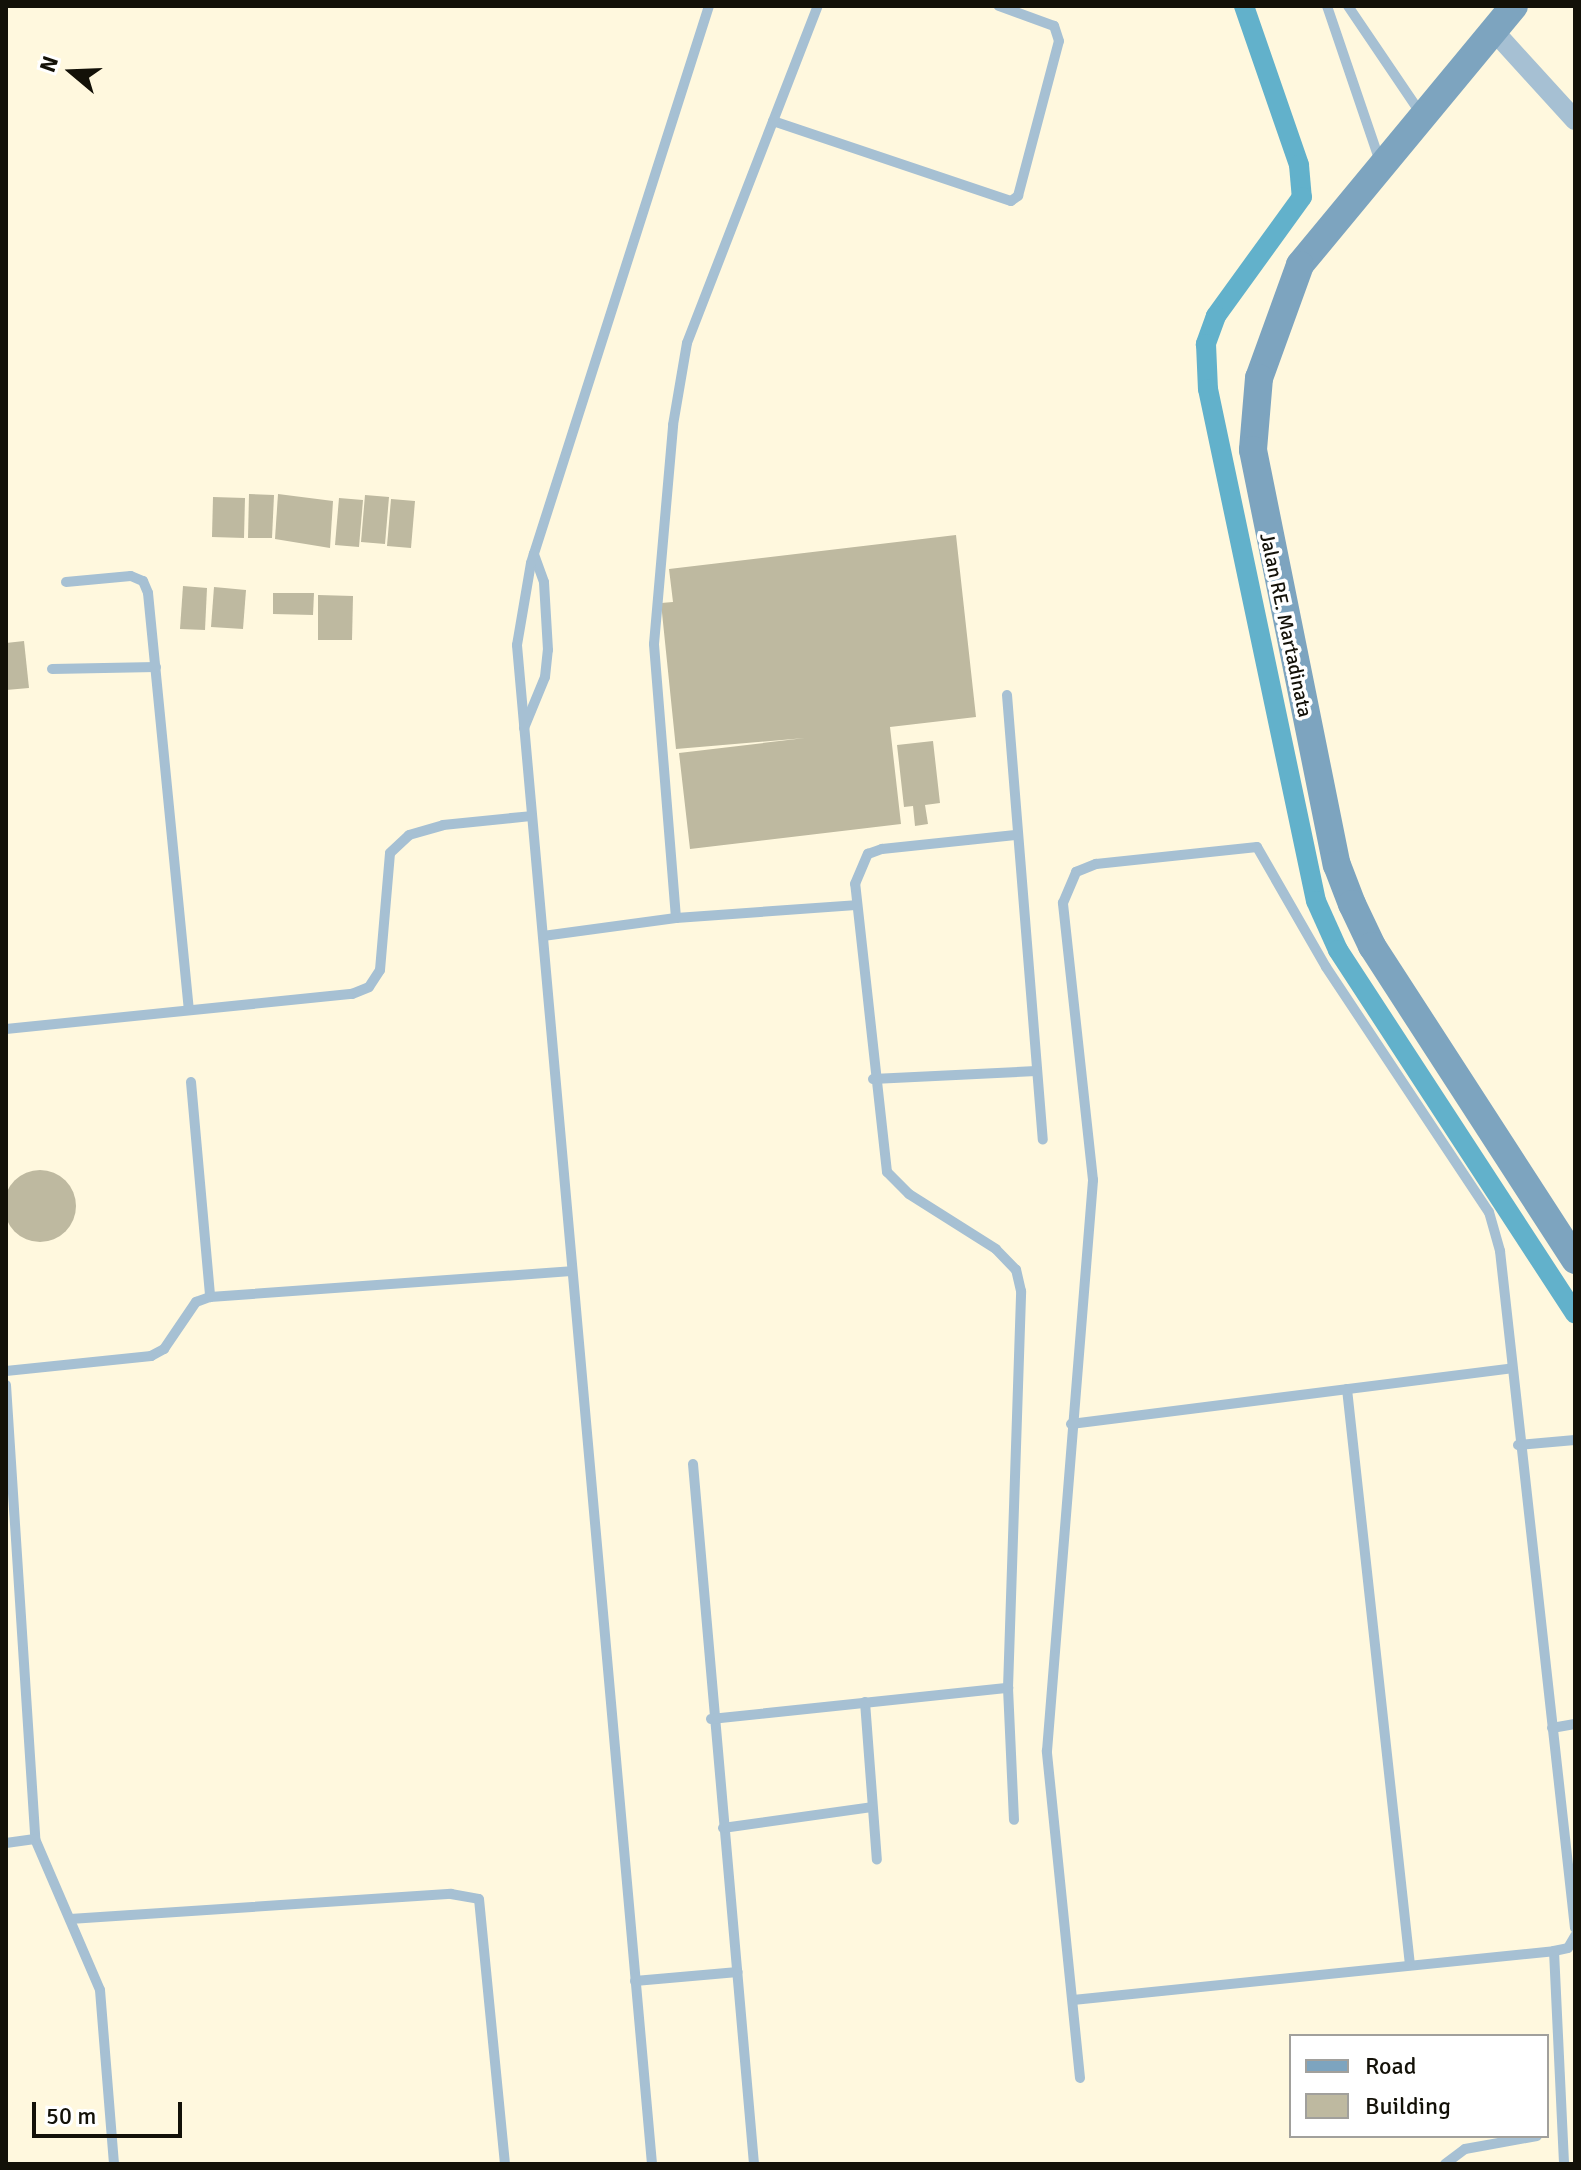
<!DOCTYPE html>
<html>
<head>
<meta charset="utf-8">
<style>
  body { margin:0 }
  #map { position:relative; width:1581px; height:2170px; overflow:hidden; background:#fff8de; font-family:Signika,sans-serif }
  div>[style] { position:absolute }
  .canal>* { height:20px; margin:-10px; padding:0 10px; transform-origin:10px; border-radius:10px; background:#62b1cb }
  .building>* { inset:0; background:#beb9a0 }
  .round { border-radius:50% }
  .lane>* { height:10px; margin:-5px; padding:0 5px; transform-origin:5px; border-radius:5px; background:#a6c0d3 }
  .street>* { height:20px; margin:-10px; padding:0 10px; transform-origin:10px; border-radius:10px; background:#a6c0d3 }
  .secondary>* { height:28px; margin:-14px; padding:0 14px; transform-origin:14px; border-radius:14px; background:#7da4bf }
  span { translate:-50% -50%; white-space:nowrap; text-align:center; line-height:1.15; -webkit-text-stroke:7px #fff; paint-order:stroke }
  .street-label { font-size:20px; color:#131108 }
  .frame { position:absolute; inset:0; border:8px solid #131108; pointer-events:none }
  .legend { position:absolute; left:1289px; top:2034px; width:260px; height:104px; box-sizing:border-box; background:#fff; border:2px solid #a1a09c; margin:0; padding:10px 14px; list-style:none; font-size:24px; color:#131108 }
  .legend li { display:flex; align-items:center; gap:16px; height:40px }
  .legend b { width:40px; border:2px solid #a1a09c }
  .north { position:absolute; left:32px; top:32px; width:80px; height:80px; -webkit-text-stroke:6px #fff; paint-order:stroke; rotate:289deg; font-size:22px; font-weight:700; line-height:32px; text-align:center; color:#131108 }
  .north::after { content:''; display:block; margin:auto; width:28px; height:36px; background:#131108; clip-path:polygon(50% 0,100% 100%,50% 72%,0 100%) }
  .scale { position:absolute; left:32px; top:2102px; width:150px; height:36px; box-sizing:border-box; border:4px solid #131108; border-top:0; padding-left:10px; font-size:24px; line-height:28px; white-space:nowrap; color:#131108; -webkit-text-stroke:6px #fff; paint-order:stroke }
</style>
</head>
<body>
<div id="map">
  <div class="canal">
    <i style="left:1244px;top:6px;width:168px;rotate:70.9deg"></i>
    <i style="left:1299px;top:165px;width:32px;rotate:85deg"></i>
    <i style="left:1302px;top:197px;width:147px;rotate:125.9deg"></i>
    <i style="left:1216px;top:316px;width:30px;rotate:110deg"></i>
    <i style="left:1206px;top:344px;width:45px;rotate:87.5deg"></i>
    <i style="left:1208px;top:389px;width:523px;rotate:78.09deg"></i>
    <i style="left:1316px;top:901px;width:54px;rotate:65.8deg"></i>
    <i style="left:1338px;top:950px;width:434px;rotate:56.9deg"></i>
  </div>
  <div class="building">
    <i style="clip-path:polygon(249px 494px,274px 495px,272px 538px,248px 538px)"></i>
    <i style="clip-path:polygon(278px 494px,333px 501px,330px 548px,275px 539px)"></i>
    <i style="clip-path:polygon(365px 495px,389px 497px,385px 544px,361px 542px)"></i>
    <i style="clip-path:polygon(213px 497px,245px 498px,244px 538px,212px 537px)"></i>
    <i style="clip-path:polygon(339px 498px,363px 500px,359px 547px,335px 545px)"></i>
    <i style="clip-path:polygon(391px 499px,415px 501px,411px 548px,387px 546px)"></i>
    <i style="clip-path:polygon(956px 535px,976px 717px,890px 727px,901px 824px,690px 849px,679px 753px,805px 738px,676px 749px,661px 603px,673px 602px,669px 569px)"></i>
    <i style="clip-path:polygon(183px 586px,207px 588px,205px 630px,180px 629px)"></i>
    <i style="clip-path:polygon(214px 587px,246px 590px,243px 629px,211px 627px)"></i>
    <i style="clip-path:polygon(273px 593px,314px 593px,313px 615px,273px 614px)"></i>
    <i style="clip-path:polygon(318px 595px,353px 596px,352px 640px,318px 640px)"></i>
    <i style="clip-path:polygon(24px 641px,29px 688px,6px 690px,6px 643px)"></i>
    <i style="clip-path:polygon(933px 741px,940px 803px,925px 805px,928px 824px,915px 826px,913px 806px,904px 807px,897px 745px)"></i>
    <i class="round" style="left:4px;top:1170px;width:72px;height:72px"></i>
  </div>
  <div class="lane">
    <i style="left:1327px;top:6px;width:165px;rotate:71.2deg"></i>
    <i style="left:1348px;top:6px;width:130px;rotate:55.9deg"></i>
    <i style="left:773px;top:121px;width:251px;rotate:18.6deg"></i>
    <i style="left:1011px;top:201px;width:9px;rotate:-36deg"></i>
    <i style="left:1018px;top:196px;width:160px;rotate:-75.2deg"></i>
    <i style="left:1059px;top:41px;width:16px;rotate:-108deg"></i>
    <i style="left:1054px;top:26px;width:59px;rotate:-160deg"></i>
    <i style="left:66px;top:582px;width:65px;rotate:-5.3deg"></i>
    <i style="left:131px;top:576px;width:13px;rotate:23deg"></i>
    <i style="left:143px;top:581px;width:13px;rotate:67deg"></i>
    <i style="left:148px;top:593px;width:418px;rotate:84.4deg"></i>
    <i style="left:52px;top:669px;width:104px;rotate:-1.1deg"></i>
    <i style="left:1007px;top:695px;width:446px;rotate:85.4deg"></i>
    <i style="left:524px;top:728px;width:55px;rotate:-67.6deg"></i>
    <i style="left:545px;top:677px;width:27px;rotate:-84deg"></i>
    <i style="left:548px;top:650px;width:68px;rotate:-93.4deg"></i>
    <i style="left:544px;top:582px;width:30px;rotate:-110deg"></i>
    <i style="left:676px;top:918px;width:180px;rotate:-4.1deg"></i>
    <i style="left:543px;top:936px;width:134px;rotate:-7.7deg"></i>
    <i style="left:676px;top:918px;width:275px;rotate:-94.6deg"></i>
    <i style="left:654px;top:644px;width:220px;rotate:-85deg"></i>
    <i style="left:673px;top:425px;width:83px;rotate:-80.3deg"></i>
    <i style="left:687px;top:343px;width:362px;rotate:-68.8deg"></i>
    <i style="left:6px;top:1029px;width:348px;rotate:-5.8deg"></i>
    <i style="left:352px;top:994px;width:18px;rotate:-22deg"></i>
    <i style="left:369px;top:987px;width:20px;rotate:-57deg"></i>
    <i style="left:380px;top:970px;width:117px;rotate:-85.1deg"></i>
    <i style="left:390px;top:853px;width:26px;rotate:-43deg"></i>
    <i style="left:409px;top:835px;width:35px;rotate:-16deg"></i>
    <i style="left:443px;top:825px;width:88px;rotate:-5.8deg"></i>
    <i style="left:873px;top:1079px;width:163px;rotate:-2.8deg"></i>
    <i style="left:191px;top:1082px;width:216px;rotate:84.9deg"></i>
    <i style="left:6px;top:1371px;width:146px;rotate:-5.9deg"></i>
    <i style="left:151px;top:1356px;width:15px;rotate:-28deg"></i>
    <i style="left:164px;top:1349px;width:57px;rotate:-55.8deg"></i>
    <i style="left:196px;top:1302px;width:15px;rotate:-20deg"></i>
    <i style="left:210px;top:1297px;width:362px;rotate:-4.1deg"></i>
    <i style="left:6px;top:1385px;width:455px;rotate:86.3deg"></i>
    <i style="left:1347px;top:1389px;width:579px;rotate:83.76deg"></i>
    <i style="left:1071px;top:1424px;width:440px;rotate:-7.2deg"></i>
    <i style="left:1518px;top:1445px;width:57px;rotate:-5deg"></i>
    <i style="left:693px;top:1464px;width:703px;rotate:85.02deg"></i>
    <i style="left:1008px;top:1688px;width:132px;rotate:87.4deg"></i>
    <i style="left:865px;top:1702px;width:158px;rotate:85.7deg"></i>
    <i style="left:711px;top:1719px;width:299px;rotate:-6deg"></i>
    <i style="left:1008px;top:1688px;width:397px;rotate:-88.1deg"></i>
    <i style="left:1021px;top:1291px;width:22px;rotate:-103deg"></i>
    <i style="left:1016px;top:1270px;width:29px;rotate:-134deg"></i>
    <i style="left:996px;top:1249px;width:103px;rotate:-147.7deg"></i>
    <i style="left:909px;top:1194px;width:31px;rotate:-135deg"></i>
    <i style="left:887px;top:1172px;width:290px;rotate:-96.3deg"></i>
    <i style="left:855px;top:884px;width:33px;rotate:-67deg"></i>
    <i style="left:868px;top:854px;width:15px;rotate:-20deg"></i>
    <i style="left:882px;top:849px;width:134px;rotate:-6deg"></i>
    <i style="left:1552px;top:1728px;width:23px;rotate:-10deg"></i>
    <i style="left:723px;top:1828px;width:150px;rotate:-8deg"></i>
    <i style="left:6px;top:1843px;width:29px;rotate:-8deg"></i>
    <i style="left:35px;top:1839px;width:164px;rotate:66.7deg"></i>
    <i style="left:100px;top:1990px;width:175px;rotate:85.4deg"></i>
    <i style="left:70px;top:1919px;width:382px;rotate:-3.8deg"></i>
    <i style="left:451px;top:1894px;width:28px;rotate:10deg"></i>
    <i style="left:479px;top:1899px;width:266px;rotate:84.4deg"></i>
    <i style="left:1554px;top:1951px;width:213px;rotate:87.3deg"></i>
    <i style="left:635px;top:1981px;width:103px;rotate:-5deg"></i>
    <i style="left:1073px;top:2000px;width:483px;rotate:-5.8deg"></i>
    <i style="left:1554px;top:1951px;width:14px;rotate:-12deg"></i>
    <i style="left:1568px;top:1948px;width:14px;rotate:-60deg"></i>
    <i style="left:1080px;top:2078px;width:329px;rotate:-95.8deg"></i>
    <i style="left:1047px;top:1751px;width:573px;rotate:-85.39deg"></i>
    <i style="left:1093px;top:1180px;width:279px;rotate:-96.2deg"></i>
    <i style="left:1063px;top:903px;width:34px;rotate:-67deg"></i>
    <i style="left:1076px;top:872px;width:22px;rotate:-22deg"></i>
    <i style="left:1096px;top:864px;width:162px;rotate:-6deg"></i>
    <i style="left:1257px;top:847px;width:138px;rotate:60.1deg"></i>
    <i style="left:1326px;top:967px;width:294px;rotate:56.4deg"></i>
    <i style="left:1489px;top:1212px;width:41px;rotate:74.2deg"></i>
    <i style="left:1500px;top:1251px;width:681px;rotate:83.68deg"></i>
    <i style="left:652px;top:2164px;width:1525px;rotate:-95.08deg"></i>
    <i style="left:517px;top:645px;width:83px;rotate:-80.3deg"></i>
    <i style="left:531px;top:563px;width:585px;rotate:-72.28deg"></i>
    <i style="left:1445px;top:2164px;width:25px;rotate:-37deg"></i>
    <i style="left:1465px;top:2149px;width:73px;rotate:-10.2deg"></i>
  </div>
  <div class="street">
    <i style="left:1493px;top:30px;width:122px;rotate:47.7deg"></i>
  </div>
  <div class="secondary">
    <i style="left:1514px;top:6px;width:336px;rotate:129.6deg"></i>
    <i style="left:1300px;top:265px;width:120px;rotate:109.9deg"></i>
    <i style="left:1259px;top:378px;width:72px;rotate:94.8deg"></i>
    <i style="left:1253px;top:450px;width:423px;rotate:78.6deg"></i>
    <i style="left:1337px;top:865px;width:42px;rotate:69deg"></i>
    <i style="left:1352px;top:904px;width:47px;rotate:64.5deg"></i>
    <i style="left:1372px;top:946px;width:374px;rotate:57.1deg"></i>
  </div>
  <div class="street-label">
    <span style="left:1286px;top:625px;rotate:78deg">Jalan RE. Martadinata</span>
  </div>
  <div class="frame"></div>
  <ul class="legend">
  <li><b style="height:10px;background:#7da4bf"></b>Road</li>
  <li><b style="height:22px;background:#beb9a0"></b>Building</li>
  </ul>
  <div class="north">N</div>
  <div class="scale">50 m</div>
</div>
</body>
</html>
